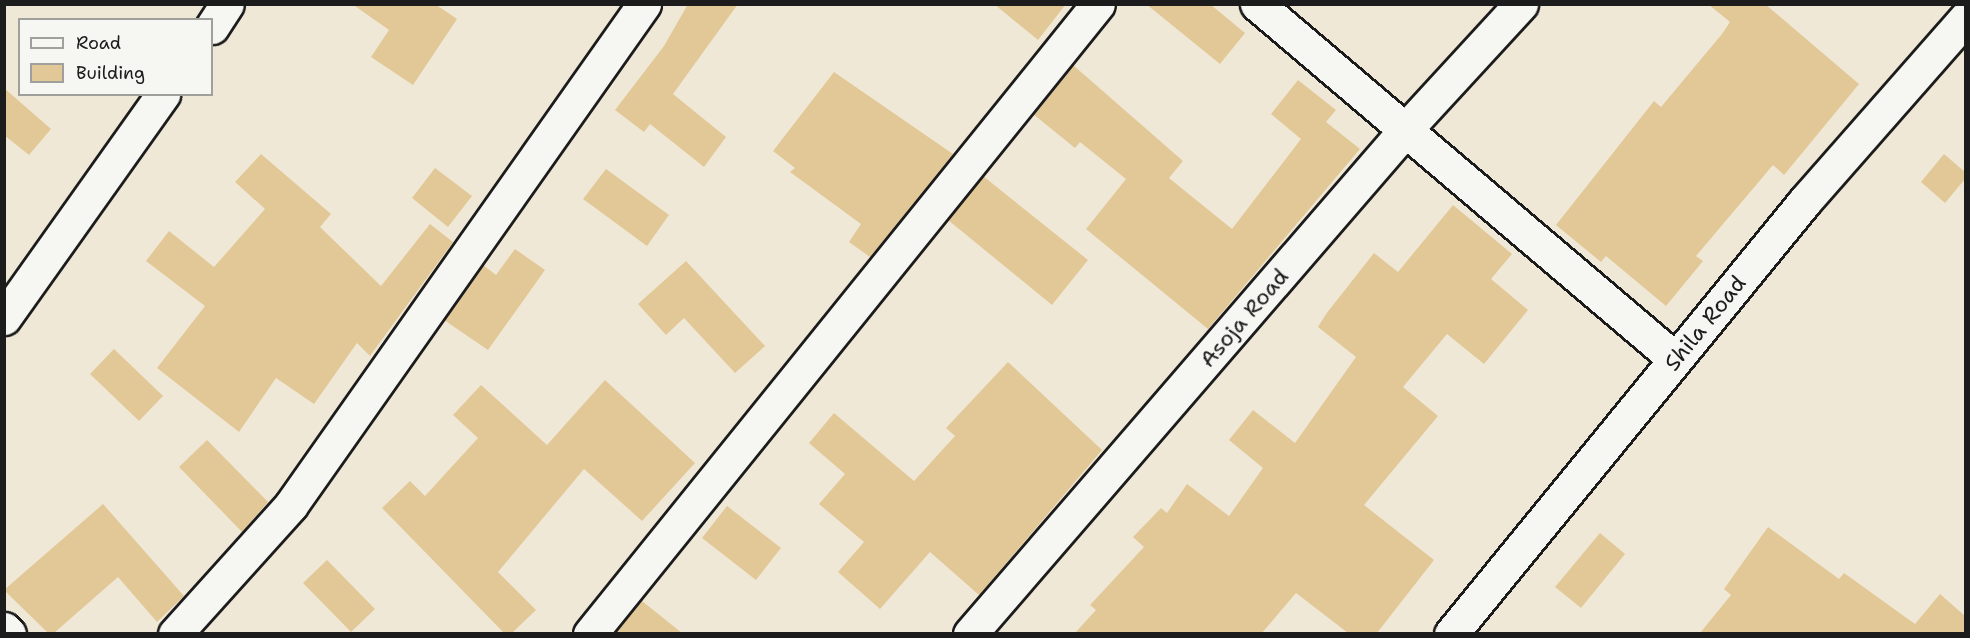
<!DOCTYPE html>
<html>
<head>
<meta charset="utf-8">
<style>
  body { margin:0 }
  #map { position:relative; width:1970px; height:638px; overflow:hidden; background:#f0e8d7; font-family:"Shantell Sans",sans-serif }
  div>[style] { position:absolute }
  .building>* { inset:0; background:#e2c897 }
  .roads { filter:drop-shadow(2px 0 #1c1c1c) drop-shadow(-2px 0 #1c1c1c) drop-shadow(0 2px #1c1c1c) drop-shadow(0 -2px #1c1c1c) }
  .minor>* { height:33px; margin:-16.5px; padding:0 16.5px; transform-origin:16.5px; border-radius:16.5px; background:#f6f6f2 }
  span { translate:-50% -50%; white-space:nowrap; text-align:center; line-height:1.15; -webkit-text-stroke:4.5px #f6f6f2; paint-order:stroke }
  .street-label { font-size:22px; color:#1c1c1c }
  .frame { position:absolute; inset:0; border:6px solid #1c1c1c; pointer-events:none }
  .legend { position:absolute; left:18px; top:18px; width:195px; height:78px; box-sizing:border-box; background:#f6f6f2; border:2px solid #9f9f9c; margin:0; padding:8px 10px; list-style:none; font-size:18px; color:#1c1c1c }
  .legend li { display:flex; align-items:center; gap:12px; height:30px }
  .legend b { width:30px; border:2px solid #9f9f9c }
</style>
</head>
<body>
<div id="map">
  <div class="building">
    <i style="clip-path:polygon(352px 4px,435px 4px,457px 19px,413px 85px,371px 57px,389px 30px)"></i>
    <i style="clip-path:polygon(688px 4px,738px 4px,673px 94px,726px 137px,704px 167px,650px 124px,644px 132px,615px 110px,664px 46px)"></i>
    <i style="clip-path:polygon(994px 4px,1066px 4px,1038px 40px)"></i>
    <i style="clip-path:polygon(1146px 4px,1210px 4px,1245px 33px,1220px 64px)"></i>
    <i style="clip-path:polygon(1708px 4px,1765px 4px,1859px 84px,1784px 175px,1773px 165px,1696px 256px,1703px 261px,1666px 306px,1606px 256px,1601px 262px,1556px 225px,1654px 101px,1661px 107px,1722px 34px,1730px 22px)"></i>
    <i style="clip-path:polygon(1073px 65px,1183px 161px,1169px 178px,1232px 229px,1301px 139px,1271px 114px,1298px 80px,1336px 110px,1326px 122px,1360px 149px,1208px 329px,1086px 229px,1126px 179px,1080px 142px,1075px 148px,1033px 114px)"></i>
    <i style="clip-path:polygon(834px 72px,953px 154px,870px 257px,849px 242px,861px 224px,790px 172px,795px 168px,773px 151px)"></i>
    <i style="clip-path:polygon(4px 88px,51px 129px,29px 155px,4px 135px)"></i>
    <i style="clip-path:polygon(261px 154px,331px 214px,320px 227px,381px 286px,430px 224px,453px 242px,370px 356px,357px 343px,314px 404px,276px 378px,239px 432px,157px 368px,205px 306px,146px 261px,169px 231px,214px 267px,265px 209px,235px 182px)"></i>
    <i style="clip-path:polygon(1944px 154px,1965px 172px,1965px 179px,1945px 203px,1921px 182px)"></i>
    <i style="clip-path:polygon(435px 168px,472px 196px,448px 227px,412px 198px)"></i>
    <i style="clip-path:polygon(606px 169px,669px 215px,647px 246px,583px 199px)"></i>
    <i style="clip-path:polygon(983px 176px,1088px 260px,1052px 305px,948px 220px)"></i>
    <i style="clip-path:polygon(1453px 205px,1512px 254px,1491px 279px,1528px 310px,1484px 364px,1447px 334px,1403px 387px,1438px 416px,1364px 505px,1434px 560px,1377px 633px,1348px 633px,1296px 593px,1262px 633px,1075px 633px,1096px 610px,1090px 605px,1144px 547px,1133px 537px,1161px 508px,1167px 513px,1187px 484px,1229px 516px,1263px 468px,1229px 440px,1253px 410px,1295px 443px,1356px 357px,1318px 327px,1326px 314px,1374px 253px,1398px 272px)"></i>
    <i style="clip-path:polygon(515px 249px,545px 270px,488px 350px,444px 320px,483px 265px,496px 275px)"></i>
    <i style="clip-path:polygon(686px 261px,765px 346px,735px 373px,684px 318px,666px 335px,638px 304px)"></i>
    <i style="clip-path:polygon(114px 349px,163px 396px,139px 421px,90px 374px)"></i>
    <i style="clip-path:polygon(1008px 362px,1102px 450px,979px 595px,930px 552px,880px 609px,838px 572px,864px 542px,819px 504px,845px 474px,809px 443px,834px 413px,914px 481px,955px 436px,946px 428px)"></i>
    <i style="clip-path:polygon(605px 380px,695px 463px,642px 521px,584px 469px,498px 572px,536px 610px,512px 633px,504px 633px,382px 508px,410px 481px,425px 496px,478px 438px,453px 415px,481px 385px,547px 445px)"></i>
    <i style="clip-path:polygon(207px 440px,268px 502px,242px 532px,179px 467px)"></i>
    <i style="clip-path:polygon(103px 504px,184px 596px,157px 622px,118px 577px,54px 633px,48px 633px,4px 590px)"></i>
    <i style="clip-path:polygon(727px 506px,781px 548px,756px 580px,702px 538px)"></i>
    <i style="clip-path:polygon(1768px 527px,1839px 579px,1844px 573px,1915px 624px,1940px 594px,1965px 616px,1965px 633px,1700px 633px,1731px 595px,1724px 589px)"></i>
    <i style="clip-path:polygon(1600px 533px,1625px 554px,1581px 608px,1555px 587px)"></i>
    <i style="clip-path:polygon(327px 560px,375px 609px,351px 632px,303px 583px)"></i>
    <i style="clip-path:polygon(642px 601px,682px 633px,614px 633px)"></i>
  </div>
  <div class="roads">
    <div class="minor">
      <i style="left:1257px;top:4px;width:548px;rotate:40.34deg"></i>
      <i style="left:212px;top:27px;width:27px;rotate:-57deg"></i>
      <i style="left:4px;top:318px;width:275px;rotate:-54.6deg"></i>
      <i style="left:4px;top:629px;width:7px;rotate:45deg"></i>
      <i style="left:175px;top:634px;width:173px;rotate:-48deg"></i>
      <i style="left:291px;top:505px;width:613px;rotate:-54.83deg"></i>
      <i style="left:590px;top:634px;width:809px;rotate:-51.12deg"></i>
      <i style="left:970px;top:634px;width:667px;rotate:-49.19deg"></i>
      <i style="left:1406px;top:129px;width:170px;rotate:-47.4deg"></i>
      <i style="left:1451px;top:634px;width:559px;rotate:-50.73deg"></i>
      <i style="left:1805px;top:201px;width:244px;rotate:-48.7deg"></i>
    </div>
  </div>
  <div class="street-label">
    <span style="left:1244px;top:318px;rotate:-49deg">Asoja Road</span>
    <span style="left:1705px;top:323px;rotate:-51deg">Shila Road</span>
  </div>
  <div class="frame"></div>
  <ul class="legend">
  <li><b style="height:8px;background:#f6f6f2"></b>Road</li>
  <li><b style="height:16px;background:#e2c897"></b>Building</li>
  </ul>
</div>
</body>
</html>
